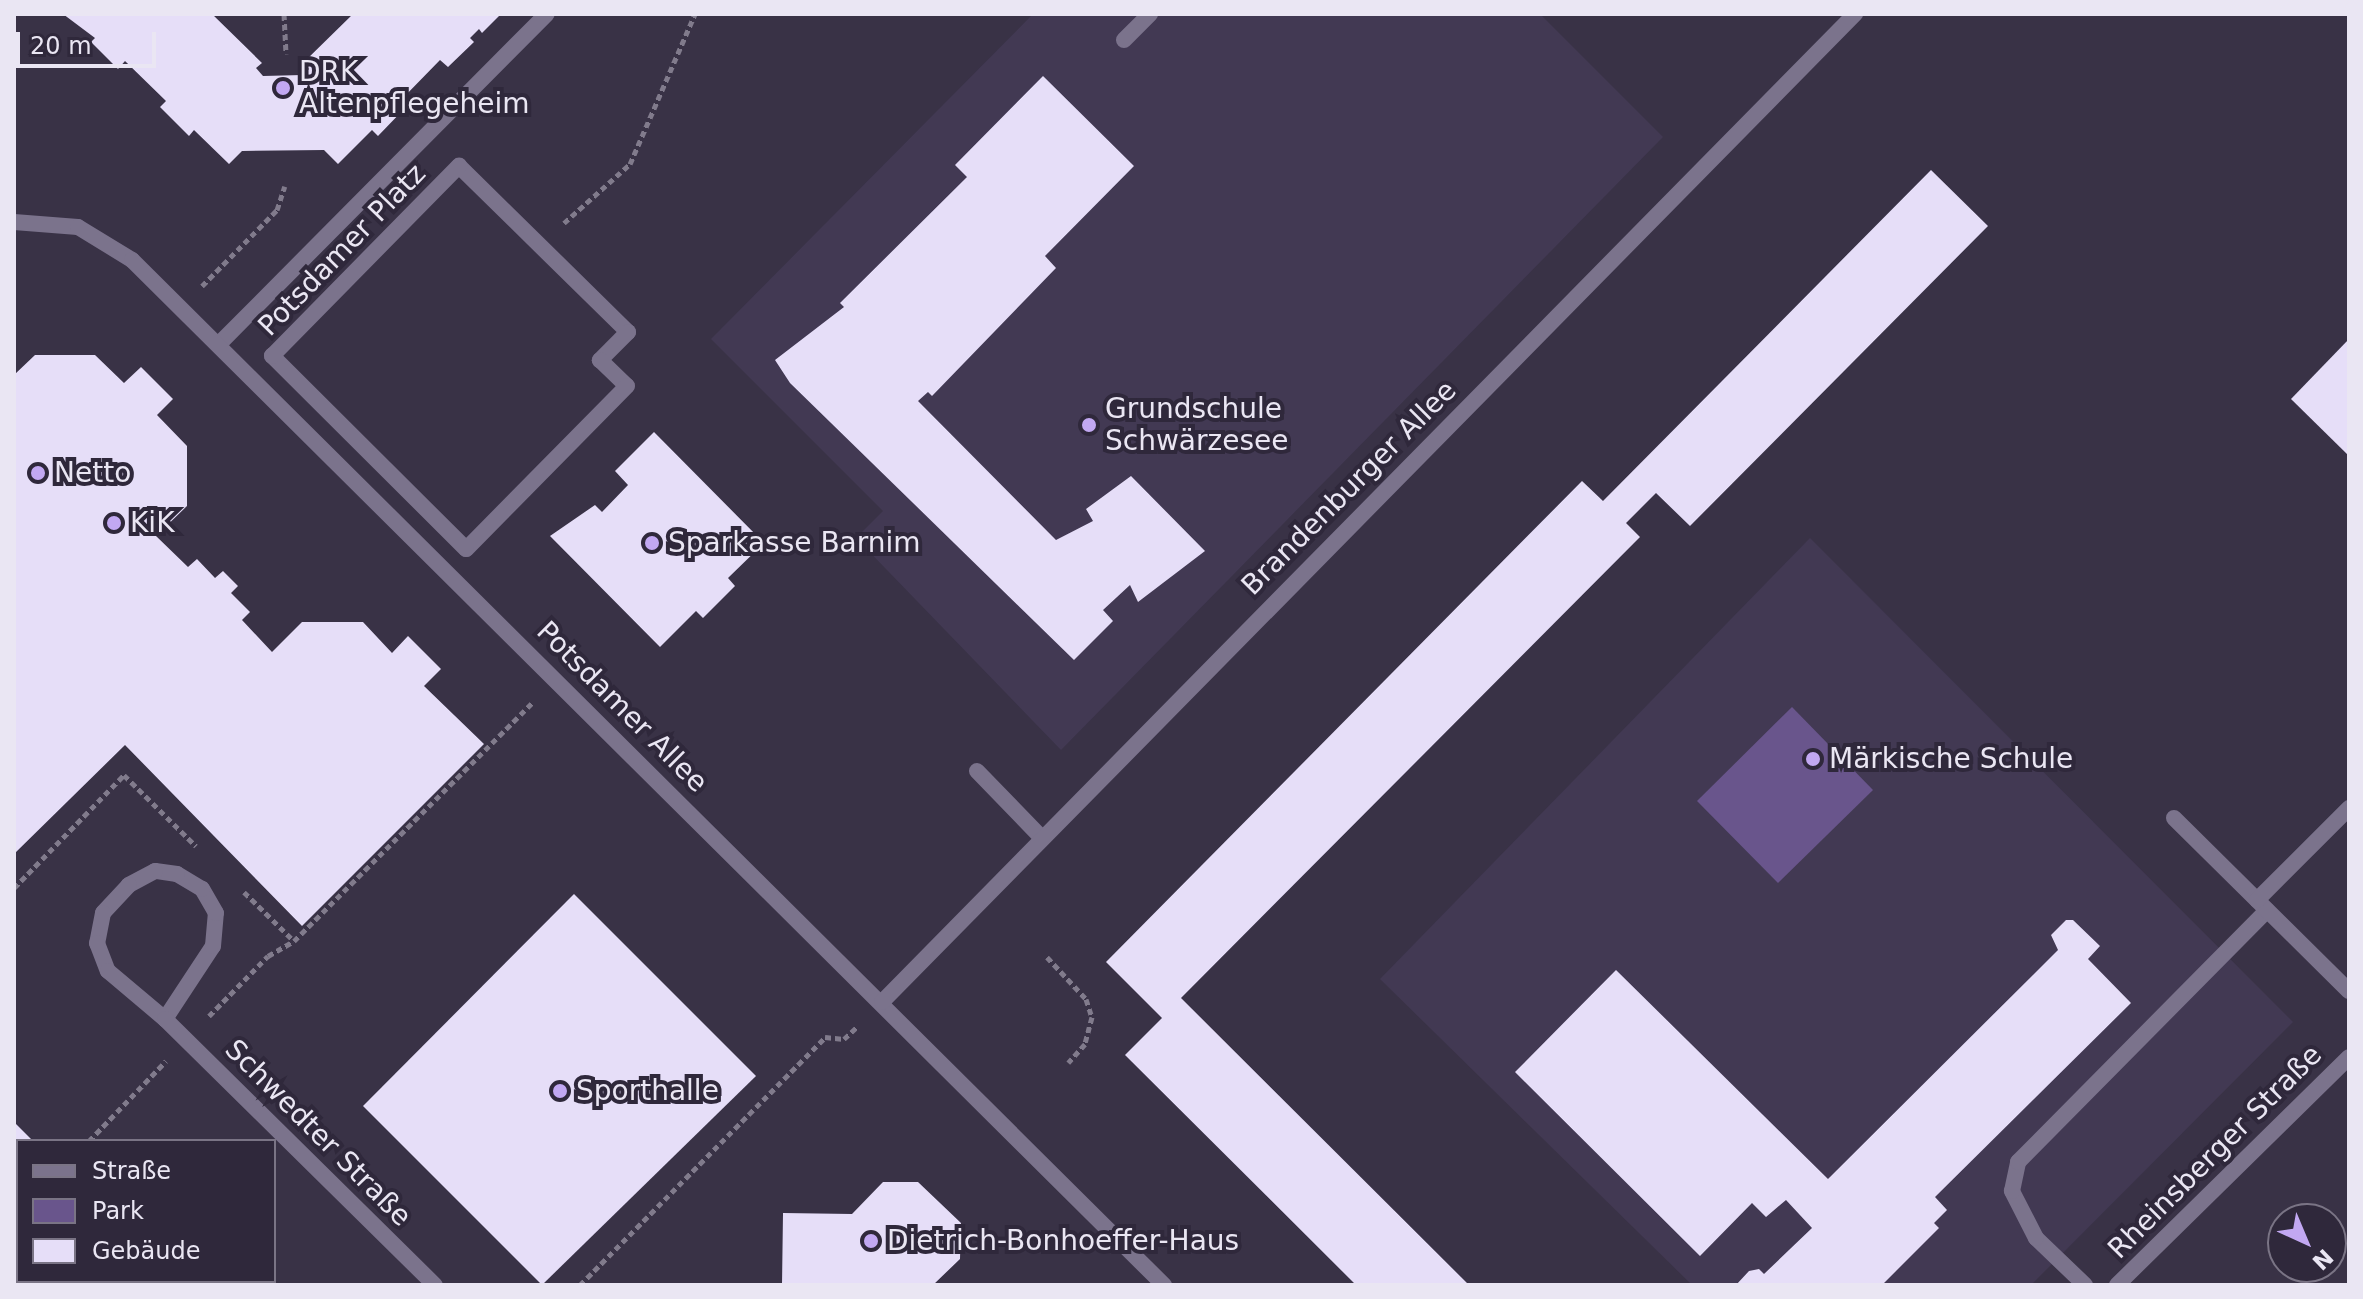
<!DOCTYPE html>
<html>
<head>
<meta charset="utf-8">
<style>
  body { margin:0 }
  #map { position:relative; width:2363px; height:1299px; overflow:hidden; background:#393246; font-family:"DejaVu Sans",sans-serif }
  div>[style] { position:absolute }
  .built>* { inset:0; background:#423953 }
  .green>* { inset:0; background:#69558c }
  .building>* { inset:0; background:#e6def8 }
  .path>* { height:5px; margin-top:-2.5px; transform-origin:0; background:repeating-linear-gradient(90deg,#817b8c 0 6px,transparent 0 10px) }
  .service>* { height:16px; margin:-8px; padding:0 8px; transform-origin:8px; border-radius:8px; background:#7b738c }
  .pedestrian>* { height:16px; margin:-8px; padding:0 8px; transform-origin:8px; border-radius:8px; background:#7b738c }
  .minor>* { height:16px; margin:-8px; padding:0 8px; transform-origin:8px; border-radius:8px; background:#7b738c }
  .dots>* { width:22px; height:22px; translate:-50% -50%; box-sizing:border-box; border:4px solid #2f283b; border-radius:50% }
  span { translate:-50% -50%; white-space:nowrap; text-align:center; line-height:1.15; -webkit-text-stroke:8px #2f283b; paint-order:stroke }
  .poi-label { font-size:28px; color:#eae6f3 }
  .left { translate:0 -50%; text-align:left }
  .street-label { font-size:28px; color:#eae6f3 }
  .frame { position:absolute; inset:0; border:16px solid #eae6f3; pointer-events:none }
  .legend { position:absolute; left:16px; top:1139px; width:260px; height:144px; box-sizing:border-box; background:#2f283b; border:2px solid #7a7485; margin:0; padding:10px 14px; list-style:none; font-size:24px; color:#eae6f3 }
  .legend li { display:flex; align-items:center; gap:16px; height:40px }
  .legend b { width:40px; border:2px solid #7a7485 }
  .north { position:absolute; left:2267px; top:1203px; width:80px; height:80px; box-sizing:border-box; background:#2f283b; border:2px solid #7a7485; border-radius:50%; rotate:136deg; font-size:22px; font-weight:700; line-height:32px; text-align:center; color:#eae6f3 }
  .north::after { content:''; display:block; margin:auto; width:28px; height:36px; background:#c2a8f2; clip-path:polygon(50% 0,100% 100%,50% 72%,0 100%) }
  .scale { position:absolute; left:16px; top:32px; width:140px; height:36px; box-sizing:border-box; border:4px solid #eae6f3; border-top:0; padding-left:10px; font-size:24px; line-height:28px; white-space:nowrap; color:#eae6f3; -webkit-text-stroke:6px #2f283b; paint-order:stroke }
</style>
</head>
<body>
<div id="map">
  <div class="built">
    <i style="clip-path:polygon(1033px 14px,1540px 14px,1663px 137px,1061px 750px,856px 538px,883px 511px,711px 339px)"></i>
    <i style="clip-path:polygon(1810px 538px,2293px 1022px,2031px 1285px,1692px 1285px,1380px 979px)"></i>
  </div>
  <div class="green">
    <i style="clip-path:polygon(1792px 707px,1873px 790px,1778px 883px,1697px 801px)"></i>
  </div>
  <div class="building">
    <i style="clip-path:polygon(63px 14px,212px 14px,262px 63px,256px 68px,263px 76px,302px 75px,309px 69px,303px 63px,353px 14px,501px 14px,482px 33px,479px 29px,470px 38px,474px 42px,448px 67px,440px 60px,400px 101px,406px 107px,378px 136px,372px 130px,338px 164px,324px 150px,242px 151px,229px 164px,194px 130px,189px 136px,160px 107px,166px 101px,125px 61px,118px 69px,91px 42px,95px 38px)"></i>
    <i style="clip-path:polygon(1043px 76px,1134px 166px,1045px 256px,1056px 268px,932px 396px,928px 392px,918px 401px,1056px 540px,1093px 521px,1086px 509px,1131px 476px,1205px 551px,1138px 602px,1130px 585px,1103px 610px,1113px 621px,1074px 660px,790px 383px,775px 360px,844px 307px,840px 303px,967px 177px,955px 165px)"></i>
    <i style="clip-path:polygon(1931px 170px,1988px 226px,1690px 526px,1656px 493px,1626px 523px,1640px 537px,1181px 998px,1469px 1285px,1356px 1285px,1125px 1055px,1162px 1018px,1106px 962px,1582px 481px,1603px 501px)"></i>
    <i style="clip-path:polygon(2349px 339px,2349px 456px,2291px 399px)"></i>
    <i style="clip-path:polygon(35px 355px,95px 355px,124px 383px,141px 367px,173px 399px,157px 415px,187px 446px,187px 506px,156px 536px,188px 567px,197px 559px,215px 578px,223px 571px,238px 586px,231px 593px,250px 612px,242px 620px,272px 652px,302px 622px,363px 622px,392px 653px,408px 636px,441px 669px,424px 686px,484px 744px,302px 926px,125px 745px,14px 854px,14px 375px)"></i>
    <i style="clip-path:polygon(654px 432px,764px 543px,728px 578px,735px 586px,703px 618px,696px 611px,660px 647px,550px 536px,595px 505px,602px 512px,628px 485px,615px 471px)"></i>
    <i style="clip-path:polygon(574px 894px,756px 1076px,542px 1285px,363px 1106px)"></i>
    <i style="clip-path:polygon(2066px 920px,2073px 920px,2100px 946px,2088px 959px,2131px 1003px,1935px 1197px,1947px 1210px,1934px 1223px,1939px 1228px,1882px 1285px,1736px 1285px,1749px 1271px,1759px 1269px,1764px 1274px,1812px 1228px,1786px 1200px,1766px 1217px,1752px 1203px,1700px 1256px,1515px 1072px,1616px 970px,1828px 1179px,2058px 950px,2051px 935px)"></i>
    <i style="clip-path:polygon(14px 1122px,33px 1141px,18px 1141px,14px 1193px)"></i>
    <i style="clip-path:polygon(883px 1182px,918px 1182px,961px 1223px,960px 1259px,933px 1285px,782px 1285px,783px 1213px,852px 1214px)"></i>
    <i style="clip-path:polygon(137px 1281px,243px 1281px,247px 1285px,141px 1285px)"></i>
  </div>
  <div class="path">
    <i style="left:284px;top:14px;width:40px;rotate:87.1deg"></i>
    <i style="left:564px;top:223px;width:89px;rotate:-41.8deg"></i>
    <i style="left:630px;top:164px;width:163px;rotate:-66.6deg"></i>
    <i style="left:202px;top:286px;width:107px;rotate:-45.4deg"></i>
    <i style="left:277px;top:210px;width:25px;rotate:-72deg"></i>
    <i style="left:14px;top:888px;width:158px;rotate:-45.8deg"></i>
    <i style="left:124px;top:775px;width:101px;rotate:44.6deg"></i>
    <i style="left:244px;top:892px;width:70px;rotate:44.4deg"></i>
    <i style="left:1047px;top:957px;width:57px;rotate:47.1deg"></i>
    <i style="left:1086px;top:999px;width:19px;rotate:72deg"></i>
    <i style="left:1092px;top:1017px;width:28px;rotate:105deg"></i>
    <i style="left:1085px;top:1044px;width:25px;rotate:132deg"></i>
    <i style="left:209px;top:1016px;width:84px;rotate:-45.5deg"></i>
    <i style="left:268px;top:956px;width:30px;rotate:-30deg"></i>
    <i style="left:294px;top:941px;width:339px;rotate:-45deg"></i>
    <i style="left:89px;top:1141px;width:111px;rotate:-46.1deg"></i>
    <i style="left:580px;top:1285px;width:349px;rotate:-45.3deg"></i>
    <i style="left:825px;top:1037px;width:19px;rotate:6deg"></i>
    <i style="left:844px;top:1039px;width:19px;rotate:-43deg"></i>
  </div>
  <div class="service">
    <i style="left:1124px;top:40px;width:37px;rotate:-45deg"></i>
    <i style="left:219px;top:344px;width:465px;rotate:-45.2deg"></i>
    <i style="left:977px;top:771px;width:92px;rotate:45.9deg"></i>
    <i style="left:19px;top:1285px;width:12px"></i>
    <i style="left:2085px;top:1285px;width:68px;rotate:-136.2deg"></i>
    <i style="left:2036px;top:1238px;width:53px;rotate:-117.1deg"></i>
    <i style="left:2012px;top:1191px;width:30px;rotate:-78deg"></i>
    <i style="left:2018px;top:1162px;width:354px;rotate:-45.3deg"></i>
  </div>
  <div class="pedestrian">
    <i style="left:459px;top:166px;width:237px;rotate:44.5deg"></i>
    <i style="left:628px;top:332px;width:40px;rotate:135deg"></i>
    <i style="left:600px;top:360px;width:37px;rotate:44deg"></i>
    <i style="left:627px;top:386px;width:229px;rotate:134.6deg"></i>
    <i style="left:466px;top:549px;width:274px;rotate:-135.1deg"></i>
    <i style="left:272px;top:356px;width:267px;rotate:-45.5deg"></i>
  </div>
  <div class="minor">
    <i style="left:14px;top:222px;width:64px;rotate:4.5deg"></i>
    <i style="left:78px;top:227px;width:63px;rotate:31.4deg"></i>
    <i style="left:132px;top:260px;width:1455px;rotate:44.81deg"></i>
    <i style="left:2174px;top:818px;width:246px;rotate:44.7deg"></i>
    <i style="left:2257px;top:900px;width:130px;rotate:-45deg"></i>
    <i style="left:882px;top:1002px;width:1387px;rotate:-45.44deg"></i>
    <i style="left:165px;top:1019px;width:87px;rotate:-56.7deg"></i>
    <i style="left:213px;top:946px;width:33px;rotate:-85deg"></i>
    <i style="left:216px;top:913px;width:28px;rotate:-120deg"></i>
    <i style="left:202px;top:889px;width:29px;rotate:-149deg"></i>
    <i style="left:177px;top:874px;width:22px;rotate:-172deg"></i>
    <i style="left:155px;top:871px;width:30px;rotate:152deg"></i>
    <i style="left:129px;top:885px;width:38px;rotate:133deg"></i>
    <i style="left:103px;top:913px;width:31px;rotate:101deg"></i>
    <i style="left:97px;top:943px;width:30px;rotate:69deg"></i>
    <i style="left:108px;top:971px;width:75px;rotate:40.1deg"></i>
    <i style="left:165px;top:1019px;width:379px;rotate:44.6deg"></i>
    <i style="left:2117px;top:1285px;width:325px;rotate:-44.5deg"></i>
  </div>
  <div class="dots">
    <i style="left:283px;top:88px;background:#c2a8f2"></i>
    <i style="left:1089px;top:425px;background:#c2a8f2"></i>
    <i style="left:38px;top:473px;background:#c2a8f2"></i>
    <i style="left:114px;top:523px;background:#c2a8f2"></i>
    <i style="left:652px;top:543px;background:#c2a8f2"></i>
    <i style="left:1813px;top:759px;background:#c2a8f2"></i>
    <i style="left:560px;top:1091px;background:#c2a8f2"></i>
    <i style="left:871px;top:1241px;background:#c2a8f2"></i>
  </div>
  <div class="poi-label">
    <span class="left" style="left:299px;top:88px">DRK<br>Altenpflegeheim</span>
    <span class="left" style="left:1105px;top:425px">Grundschule<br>Schwärzesee</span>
    <span class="left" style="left:54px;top:473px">Netto</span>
    <span class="left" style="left:130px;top:523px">KiK</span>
    <span class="left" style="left:668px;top:543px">Sparkasse Barnim</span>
    <span class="left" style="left:1829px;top:759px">Märkische Schule</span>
    <span class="left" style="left:576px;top:1091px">Sporthalle</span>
    <span class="left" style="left:887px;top:1241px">Dietrich-Bonhoeffer-Haus</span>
  </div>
  <div class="street-label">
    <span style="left:342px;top:250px;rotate:-46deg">Potsdamer Platz</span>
    <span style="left:1349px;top:488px;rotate:-45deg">Brandenburger Allee</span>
    <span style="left:622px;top:707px;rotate:45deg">Potsdamer Allee</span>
    <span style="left:318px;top:1133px;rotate:45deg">Schwedter Straße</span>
    <span style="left:2215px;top:1152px;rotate:-45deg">Rheinsberger Straße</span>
  </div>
  <div class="frame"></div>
  <ul class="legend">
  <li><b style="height:10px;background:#7b738c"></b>Straße</li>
  <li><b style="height:22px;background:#69558c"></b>Park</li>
  <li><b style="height:22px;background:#e6def8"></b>Gebäude</li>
  </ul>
  <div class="north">N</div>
  <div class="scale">20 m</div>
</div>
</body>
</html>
